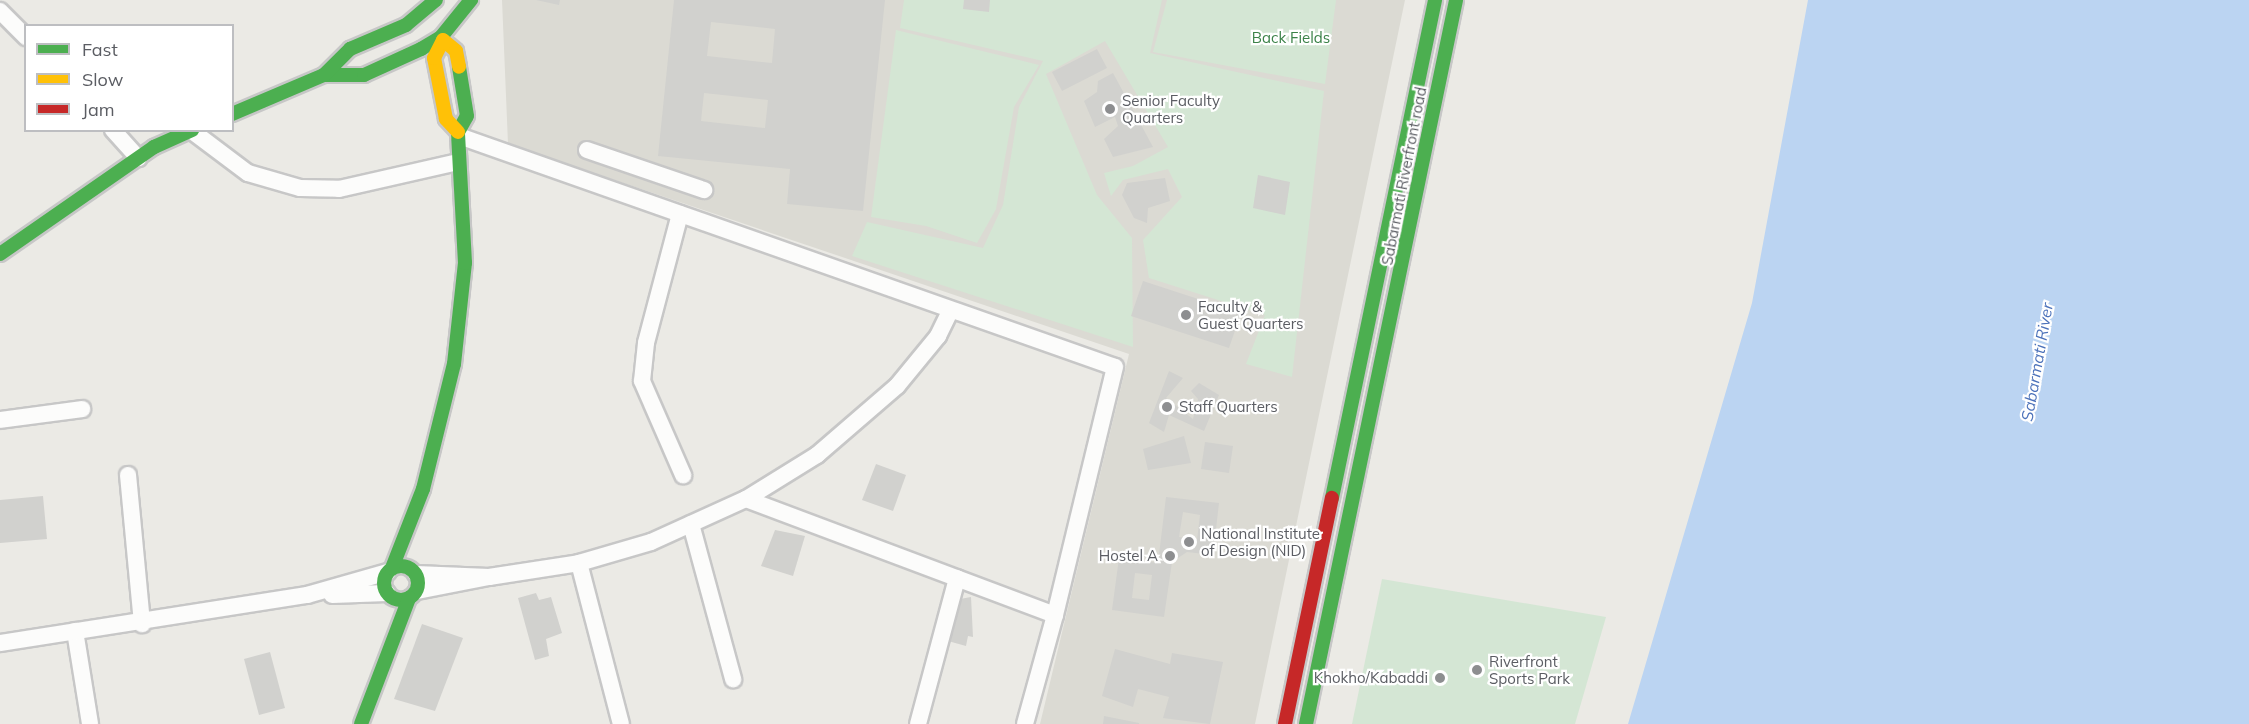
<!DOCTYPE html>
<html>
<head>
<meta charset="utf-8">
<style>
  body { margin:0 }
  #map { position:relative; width:2249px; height:724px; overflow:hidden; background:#ebeae5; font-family:Mulish,sans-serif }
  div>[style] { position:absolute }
  .education>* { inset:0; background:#dbdad3 }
  .green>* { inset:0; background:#d4e6d4 }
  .water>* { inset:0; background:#bbd4f2 }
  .building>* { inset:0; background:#d1d1ce }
  .roads { filter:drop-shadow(2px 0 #c7c7c7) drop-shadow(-2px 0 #c7c7c7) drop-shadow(0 2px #c7c7c7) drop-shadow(0 -2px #c7c7c7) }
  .street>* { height:16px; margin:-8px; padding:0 8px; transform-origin:8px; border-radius:8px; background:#fcfcfb }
  .fast>* { height:14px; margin:-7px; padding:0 7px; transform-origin:7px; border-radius:7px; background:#4caf50 }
  .fast>.ring { margin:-7px; padding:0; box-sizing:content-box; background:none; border:14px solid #4caf50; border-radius:50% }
  .slow>* { height:14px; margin:-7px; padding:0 7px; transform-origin:7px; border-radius:7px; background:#ffc107 }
  .jam>* { height:14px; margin:-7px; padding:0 7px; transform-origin:7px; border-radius:7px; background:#c62828 }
  .dots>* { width:16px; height:16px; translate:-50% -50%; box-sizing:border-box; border:3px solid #fff; border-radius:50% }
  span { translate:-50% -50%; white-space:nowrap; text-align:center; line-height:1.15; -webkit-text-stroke:4.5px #fff; paint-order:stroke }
  .park-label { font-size:15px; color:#3b8248 }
  .poi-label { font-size:15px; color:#5b5d63 }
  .left { translate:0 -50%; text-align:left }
  .right { translate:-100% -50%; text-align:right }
  .street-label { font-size:15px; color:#5b5d63 }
  .water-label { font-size:16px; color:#4c72ba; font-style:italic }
  .legend { position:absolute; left:24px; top:24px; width:210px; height:108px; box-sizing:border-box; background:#fff; border:2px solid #bdbec1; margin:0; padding:8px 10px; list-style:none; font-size:18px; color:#5b5d63 }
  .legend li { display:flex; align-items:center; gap:12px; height:30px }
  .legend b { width:30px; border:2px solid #bdbec1 }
</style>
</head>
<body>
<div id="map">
  <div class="education">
    <i style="clip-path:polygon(502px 0,1405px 0,1255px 724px,1040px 724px,1129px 354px,508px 144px)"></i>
  </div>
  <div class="green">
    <i style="clip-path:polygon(904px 0,1162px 0,1150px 53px,1324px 91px,1292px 377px,1246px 364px,1265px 315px,1149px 278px,1143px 240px,1182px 197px,1168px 169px,1123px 180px,1111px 196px,1104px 173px,1133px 166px,1168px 147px,1105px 41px,1046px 74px,1097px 195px,1132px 238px,1133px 347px,852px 256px,867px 222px,983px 248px,1003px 205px,1019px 107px,1043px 61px,900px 28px)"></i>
    <i style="clip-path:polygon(1167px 0,1336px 0,1325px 84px,1153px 52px)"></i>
    <i style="clip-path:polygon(896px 30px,1039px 65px,1014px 107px,996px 209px,977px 243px,926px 226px,871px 217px)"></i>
    <i style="clip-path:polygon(1382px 579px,1606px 617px,1575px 724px,1352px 724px)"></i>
  </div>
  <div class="water">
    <i style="clip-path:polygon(1808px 0,2249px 0,2249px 724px,1628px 724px,1752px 303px)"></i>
  </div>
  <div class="building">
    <i style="clip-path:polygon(536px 0,560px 0,559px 5px)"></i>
    <i style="clip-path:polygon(evenodd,674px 0,885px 0,863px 211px,787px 204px,790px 169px,658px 156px,674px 0,711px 22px,775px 29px,772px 63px,707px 56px,711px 22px,674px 0,704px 93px,768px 100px,765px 128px,701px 121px,704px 93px)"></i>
    <i style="clip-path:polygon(964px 0,990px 0,989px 12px,963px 9px)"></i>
    <i style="clip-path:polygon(1097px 49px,1107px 68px,1062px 91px,1052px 72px)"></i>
    <i style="clip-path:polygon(1113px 73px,1153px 147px,1113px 157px,1104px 139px,1118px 126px,1115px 117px,1095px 127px,1084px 101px,1097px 92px,1098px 81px)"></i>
    <i style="clip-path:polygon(1258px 175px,1290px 182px,1285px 215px,1253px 208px)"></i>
    <i style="clip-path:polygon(1165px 178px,1170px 201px,1148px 208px,1147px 223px,1134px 218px,1122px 195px,1127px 183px)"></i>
    <i style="clip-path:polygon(1143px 281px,1241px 313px,1229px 348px,1131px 316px)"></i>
    <i style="clip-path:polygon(1169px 371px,1183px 378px,1166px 398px,1193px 419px,1198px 399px,1191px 391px,1199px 383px,1219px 395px,1204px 431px,1169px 415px,1164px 432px,1149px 423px)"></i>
    <i style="clip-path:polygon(1184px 436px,1191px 463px,1148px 470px,1143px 449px)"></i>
    <i style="clip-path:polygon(1205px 442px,1233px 446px,1229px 473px,1201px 469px)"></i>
    <i style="clip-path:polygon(876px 464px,906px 475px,893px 511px,862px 500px)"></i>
    <i style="clip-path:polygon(43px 496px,47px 539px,0 543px,0 500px)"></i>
    <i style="clip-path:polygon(evenodd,1166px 497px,1219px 503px,1213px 555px,1187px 552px,1172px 562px,1164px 617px,1112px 610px,1119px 558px,1158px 563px,1166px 497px,1183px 512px,1200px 515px,1197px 540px,1179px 537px,1183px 512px,1166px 497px,1135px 573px,1152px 575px,1149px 600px,1132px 598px,1135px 573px)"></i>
    <i style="clip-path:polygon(775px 530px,805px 536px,793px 576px,761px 566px)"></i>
    <i style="clip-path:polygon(536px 593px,539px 600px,551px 597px,562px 633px,546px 639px,549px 656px,535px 660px,518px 598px)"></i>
    <i style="clip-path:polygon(971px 597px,973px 637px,968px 636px,966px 646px,948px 641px,960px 599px)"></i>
    <i style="clip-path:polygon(422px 624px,463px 638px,435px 711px,394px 699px)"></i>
    <i style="clip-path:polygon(1115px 649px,1170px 664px,1172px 653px,1223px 662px,1210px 724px,1163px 718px,1169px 697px,1138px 689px,1133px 707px,1102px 696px)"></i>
    <i style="clip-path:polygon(270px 652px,285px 708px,259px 715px,244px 659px)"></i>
    <i style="clip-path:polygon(1104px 716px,1139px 723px,1139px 724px,1103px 724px)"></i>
  </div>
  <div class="roads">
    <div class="street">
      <i style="left:0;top:11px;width:37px;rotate:45deg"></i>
      <i style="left:113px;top:130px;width:38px;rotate:48deg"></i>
      <i style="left:192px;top:131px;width:70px;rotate:36.9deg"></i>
      <i style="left:248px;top:173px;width:54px;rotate:16.1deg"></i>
      <i style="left:300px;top:188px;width:39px;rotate:1deg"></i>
      <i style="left:339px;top:189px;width:122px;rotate:-12.8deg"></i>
      <i style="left:459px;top:136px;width:695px;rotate:19.4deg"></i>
      <i style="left:1115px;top:367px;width:255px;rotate:103.6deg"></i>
      <i style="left:587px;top:150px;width:124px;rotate:18.9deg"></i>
      <i style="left:680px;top:214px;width:133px;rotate:104.8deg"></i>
      <i style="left:646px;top:343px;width:38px;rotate:96deg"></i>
      <i style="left:642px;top:381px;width:103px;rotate:66.4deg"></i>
      <i style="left:0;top:420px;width:83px;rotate:-7.6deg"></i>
      <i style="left:128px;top:475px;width:150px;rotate:84.6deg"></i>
      <i style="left:746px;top:499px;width:84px;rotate:-31.8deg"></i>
      <i style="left:817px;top:455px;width:106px;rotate:-40.8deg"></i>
      <i style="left:897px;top:386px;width:65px;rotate:-50.6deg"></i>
      <i style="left:938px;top:336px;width:25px;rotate:-64deg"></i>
      <i style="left:691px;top:524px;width:161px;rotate:74.8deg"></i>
      <i style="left:579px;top:563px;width:166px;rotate:75.4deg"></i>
      <i style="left:416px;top:574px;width:73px;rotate:2.4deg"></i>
      <i style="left:489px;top:577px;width:73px;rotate:169deg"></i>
      <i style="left:489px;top:577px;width:91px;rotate:-8.8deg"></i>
      <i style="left:579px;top:563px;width:75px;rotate:-16.3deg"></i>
      <i style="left:651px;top:542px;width:104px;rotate:-24.4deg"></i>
      <i style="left:746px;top:499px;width:330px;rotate:20.6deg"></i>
      <i style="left:1055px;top:615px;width:113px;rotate:105.4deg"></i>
      <i style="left:332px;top:595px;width:55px;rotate:-2.1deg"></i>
      <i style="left:75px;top:631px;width:94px;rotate:80.8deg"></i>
      <i style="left:0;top:643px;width:311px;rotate:-8.9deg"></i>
      <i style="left:307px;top:595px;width:84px;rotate:-15.9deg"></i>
      <i style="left:918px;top:724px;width:151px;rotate:-75deg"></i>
    </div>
    <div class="fast">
      <i style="left:324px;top:75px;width:40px"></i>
      <i style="left:364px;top:75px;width:63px;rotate:-24.5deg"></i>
      <i style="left:421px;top:49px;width:23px;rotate:-31deg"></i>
      <i style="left:441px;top:37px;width:48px;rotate:-51deg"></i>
      <i style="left:232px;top:114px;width:100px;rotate:-23deg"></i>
      <i style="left:324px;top:75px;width:37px;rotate:-45deg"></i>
      <i style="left:350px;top:49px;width:61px;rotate:-23.2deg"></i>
      <i style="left:406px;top:25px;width:39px;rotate:-40deg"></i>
      <i style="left:0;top:254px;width:188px;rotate:-34.8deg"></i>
      <i style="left:154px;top:147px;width:42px;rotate:-24.1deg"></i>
      <i style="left:1332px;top:498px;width:509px;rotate:-78.31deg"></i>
      <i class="ring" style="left:384px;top:566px;width:20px;height:20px"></i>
      <i style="left:392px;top:568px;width:85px;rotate:-68.6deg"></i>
      <i style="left:423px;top:489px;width:129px;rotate:-76.1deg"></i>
      <i style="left:454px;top:364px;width:102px;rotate:-83.8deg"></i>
      <i style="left:465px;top:263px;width:131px;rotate:-93.1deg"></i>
      <i style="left:458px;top:132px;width:18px;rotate:-61deg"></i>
      <i style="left:467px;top:116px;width:50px;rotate:-99.3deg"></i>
      <i style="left:361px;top:724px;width:135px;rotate:-69.1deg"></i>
      <i style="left:1306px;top:724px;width:739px;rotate:-78.29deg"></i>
    </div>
    <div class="slow">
      <i style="left:458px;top:132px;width:18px;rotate:-133deg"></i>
      <i style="left:446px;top:119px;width:62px;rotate:-101.1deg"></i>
      <i style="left:434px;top:58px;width:20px;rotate:-63deg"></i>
      <i style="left:443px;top:40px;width:17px;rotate:40deg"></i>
      <i style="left:456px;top:51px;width:16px;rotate:79deg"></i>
    </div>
    <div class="jam">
      <i style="left:1285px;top:724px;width:231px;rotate:-78.3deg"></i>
    </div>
  </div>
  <div class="dots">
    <i style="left:1110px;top:109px;background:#8d8e90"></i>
    <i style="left:1186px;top:315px;background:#8d8e90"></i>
    <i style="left:1167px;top:407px;background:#8d8e90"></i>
    <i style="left:1189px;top:542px;background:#8d8e90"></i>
    <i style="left:1170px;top:556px;background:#8d8e90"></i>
    <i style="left:1477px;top:670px;background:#8d8e90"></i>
    <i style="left:1440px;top:678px;background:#8d8e90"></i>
  </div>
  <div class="park-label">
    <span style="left:1291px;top:38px">Back Fields</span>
  </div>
  <div class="poi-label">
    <span class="left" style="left:1122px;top:109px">Senior Faculty<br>Quarters</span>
    <span class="left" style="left:1198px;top:315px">Faculty &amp;<br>Guest Quarters</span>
    <span class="left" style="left:1179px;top:407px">Staff Quarters</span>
    <span class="left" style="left:1201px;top:542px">National Institute<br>of Design (NID)</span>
    <span class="right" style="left:1158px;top:556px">Hostel A</span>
    <span class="left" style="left:1489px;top:670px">Riverfront<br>Sports Park</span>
    <span class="right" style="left:1428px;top:678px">Khokho/Kabaddi</span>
  </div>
  <div class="street-label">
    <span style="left:1404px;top:176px;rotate:-79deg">Sabarmati Riverfront road</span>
  </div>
  <div class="water-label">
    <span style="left:2037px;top:362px;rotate:-80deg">Sabarmati River</span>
  </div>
  <ul class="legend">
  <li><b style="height:8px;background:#4caf50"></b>Fast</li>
  <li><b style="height:8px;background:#ffc107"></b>Slow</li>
  <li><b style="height:8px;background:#c62828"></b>Jam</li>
  </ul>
</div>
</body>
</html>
